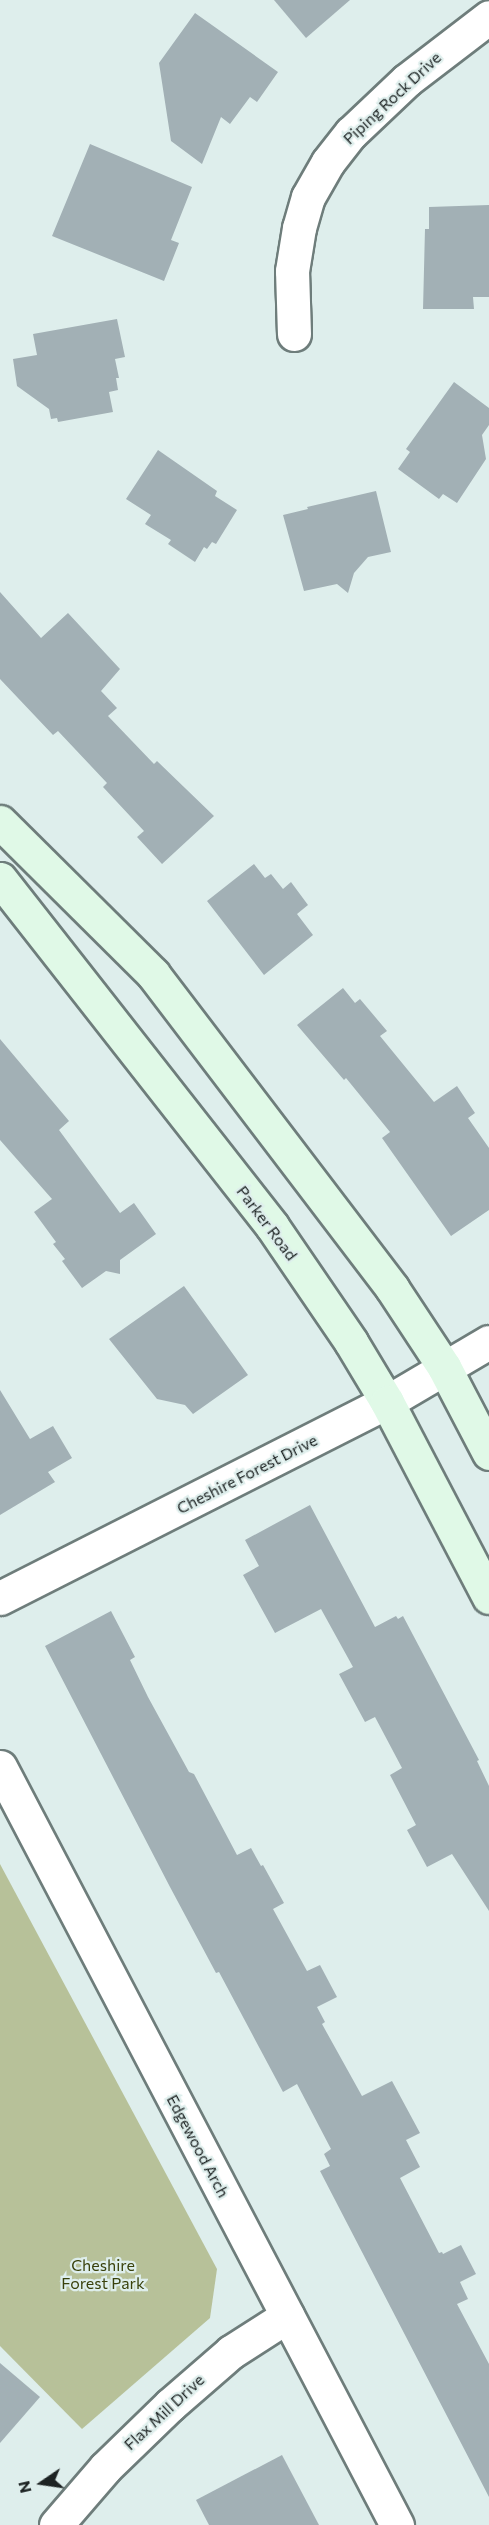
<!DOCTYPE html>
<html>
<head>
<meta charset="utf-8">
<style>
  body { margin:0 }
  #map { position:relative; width:489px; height:2525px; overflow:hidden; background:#deeeec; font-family:Commissioner,sans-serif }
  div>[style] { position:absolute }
  .green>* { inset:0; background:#b7c199 }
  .building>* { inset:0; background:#a2b0b5 }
  .roads { filter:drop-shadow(2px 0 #6e7d7b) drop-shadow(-2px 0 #6e7d7b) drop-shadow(0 2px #6e7d7b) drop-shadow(0 -2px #6e7d7b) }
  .street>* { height:33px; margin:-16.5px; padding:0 16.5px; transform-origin:16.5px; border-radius:16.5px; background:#fff }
  .secondary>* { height:33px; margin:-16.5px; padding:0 16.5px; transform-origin:16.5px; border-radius:16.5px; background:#e0f9e7 }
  span { translate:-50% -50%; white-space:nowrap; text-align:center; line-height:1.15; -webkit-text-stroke:4.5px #deeeec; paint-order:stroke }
  .street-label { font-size:16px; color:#1d2323 }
  .park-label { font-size:16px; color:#39410b }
  .north { position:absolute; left:12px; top:2453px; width:60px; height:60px; -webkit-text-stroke:4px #deeeec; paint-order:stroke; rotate:257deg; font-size:16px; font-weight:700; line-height:24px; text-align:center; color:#1d2323 }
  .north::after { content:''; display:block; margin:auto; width:21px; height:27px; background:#1d2323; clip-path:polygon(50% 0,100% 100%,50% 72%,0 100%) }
</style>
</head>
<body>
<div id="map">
  <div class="green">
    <i style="clip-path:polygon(0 1864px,217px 2269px,210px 2318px,82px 2429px,0 2346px)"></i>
  </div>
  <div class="building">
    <i style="clip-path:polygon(274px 0,350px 0,306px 38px)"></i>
    <i style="clip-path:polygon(195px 13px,278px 72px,257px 102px,250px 97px,230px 124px,221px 117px,202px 164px,171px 141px,159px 63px)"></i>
    <i style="clip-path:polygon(90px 144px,192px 187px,171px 240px,179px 243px,164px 281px,52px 236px)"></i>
    <i style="clip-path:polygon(489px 205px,489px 297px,473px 297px,474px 309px,423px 309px,425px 229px,429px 229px,429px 207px)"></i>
    <i style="clip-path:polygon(117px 319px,125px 357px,115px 359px,119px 378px,116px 378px,118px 390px,109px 392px,113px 412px,58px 422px,57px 418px,51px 419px,49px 409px,17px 386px,13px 359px,37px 355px,33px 334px)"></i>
    <i style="clip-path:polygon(454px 382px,489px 408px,489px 425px,482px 435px,486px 459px,457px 503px,443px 494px,439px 499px,398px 469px,410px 452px,406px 449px)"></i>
    <i style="clip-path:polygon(158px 450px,217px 491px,215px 496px,237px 510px,216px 544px,212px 542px,207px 549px,204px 547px,195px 562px,168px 544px,171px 540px,145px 524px,151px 515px,126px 499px)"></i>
    <i style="clip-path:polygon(376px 491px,391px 552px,368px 557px,354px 573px,348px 593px,337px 584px,304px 591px,283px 515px,308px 509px,307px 507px)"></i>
    <i style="clip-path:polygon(0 592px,41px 638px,68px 613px,120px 669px,101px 691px,117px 708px,108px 716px,154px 764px,157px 761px,214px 816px,162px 864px,137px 837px,144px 831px,103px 787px,107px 783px,58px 731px,53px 735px,0 679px)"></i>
    <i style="clip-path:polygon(254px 864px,265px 878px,271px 874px,283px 889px,291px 882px,308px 905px,297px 914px,313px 935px,264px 975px,207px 901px)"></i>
    <i style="clip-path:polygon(343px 988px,355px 1003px,360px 999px,387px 1031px,380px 1036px,434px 1102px,457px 1086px,475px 1113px,468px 1118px,489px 1148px,489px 1210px,451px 1236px,382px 1138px,390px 1132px,346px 1078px,344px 1080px,297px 1025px)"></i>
    <i style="clip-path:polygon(0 1039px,69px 1121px,59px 1130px,120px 1213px,134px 1203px,156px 1234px,120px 1260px,120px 1274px,106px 1271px,82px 1288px,62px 1261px,65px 1259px,53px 1244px,56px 1242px,34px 1212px,52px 1199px,0 1140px)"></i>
    <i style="clip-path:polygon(184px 1286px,248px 1375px,193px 1414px,185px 1405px,157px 1399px,109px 1339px)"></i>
    <i style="clip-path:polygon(0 1390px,30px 1439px,53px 1426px,72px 1458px,48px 1472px,55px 1482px,0 1515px)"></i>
    <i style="clip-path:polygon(310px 1505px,375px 1627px,396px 1616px,398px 1619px,403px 1616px,479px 1760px,477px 1761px,489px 1786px,489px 1911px,452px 1854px,427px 1867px,407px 1830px,416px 1825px,390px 1775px,402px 1768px,375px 1717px,365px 1722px,339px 1674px,353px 1667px,321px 1609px,275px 1633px,243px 1575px,259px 1566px,245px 1540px)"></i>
    <i style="clip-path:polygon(111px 1611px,135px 1657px,130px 1660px,148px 1697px,189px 1772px,194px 1774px,237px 1855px,251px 1848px,261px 1866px,263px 1865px,284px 1903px,273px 1909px,307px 1971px,320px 1965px,337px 1997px,317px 2007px,325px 2022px,322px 2024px,362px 2096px,392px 2081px,420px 2133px,406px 2140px,420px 2167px,400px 2178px,439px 2253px,442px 2252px,443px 2254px,461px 2245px,476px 2274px,460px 2282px,468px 2299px,457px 2304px,489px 2364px,489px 2497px,320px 2171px,330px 2166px,324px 2154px,331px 2149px,297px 2084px,283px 2092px,219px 1972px,216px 1973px,170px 1887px,45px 1646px)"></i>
    <i style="clip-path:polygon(0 2363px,40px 2397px,0 2443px)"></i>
    <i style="clip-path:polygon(282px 2455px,319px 2525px,209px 2525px,196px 2500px)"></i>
  </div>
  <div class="roads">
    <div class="street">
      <i style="left:294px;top:334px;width:63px;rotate:-91.8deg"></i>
      <i style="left:292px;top:271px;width:44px;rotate:-80.8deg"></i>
      <i style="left:299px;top:228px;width:32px;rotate:-74deg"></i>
      <i style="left:308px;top:197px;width:40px;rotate:-60.3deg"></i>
      <i style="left:328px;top:162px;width:37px;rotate:-52deg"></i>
      <i style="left:351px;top:133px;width:77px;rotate:-43.4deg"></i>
      <i style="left:407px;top:80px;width:103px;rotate:-37.5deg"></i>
      <i style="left:0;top:1598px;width:434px;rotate:-26.9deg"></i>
      <i style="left:387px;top:1402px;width:118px;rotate:-30.5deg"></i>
      <i style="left:0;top:1767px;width:856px;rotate:62.36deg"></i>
      <i style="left:56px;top:2525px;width:75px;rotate:-49.3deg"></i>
      <i style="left:105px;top:2468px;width:91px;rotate:-44.1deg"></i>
      <i style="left:170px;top:2405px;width:81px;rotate:-41deg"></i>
      <i style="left:231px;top:2352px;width:67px;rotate:-32.7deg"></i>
    </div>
    <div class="secondary">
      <i style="left:0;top:822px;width:216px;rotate:44.8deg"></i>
      <i style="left:153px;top:974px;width:395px;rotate:52.7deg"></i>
      <i style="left:392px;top:1288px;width:95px;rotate:56.6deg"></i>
      <i style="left:444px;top:1367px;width:97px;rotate:62.4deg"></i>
      <i style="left:0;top:879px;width:441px;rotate:51.9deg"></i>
      <i style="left:272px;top:1226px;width:140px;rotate:55.7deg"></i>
      <i style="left:351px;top:1342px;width:70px;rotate:59deg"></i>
      <i style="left:387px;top:1402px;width:220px;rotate:62.4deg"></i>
    </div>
  </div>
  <div class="street-label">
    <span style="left:392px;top:98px;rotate:-43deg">Piping Rock Drive</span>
    <span style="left:267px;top:1223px;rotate:53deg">Parker Road</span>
    <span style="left:247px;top:1474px;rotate:-27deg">Cheshire Forest Drive</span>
    <span style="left:198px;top:2146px;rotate:62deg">Edgewood Arch</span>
    <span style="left:164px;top:2412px;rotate:-43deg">Flax Mill Drive</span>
  </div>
  <div class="park-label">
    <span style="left:103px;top:2274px">Cheshire<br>Forest Park</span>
  </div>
  <div class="north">N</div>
</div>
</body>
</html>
